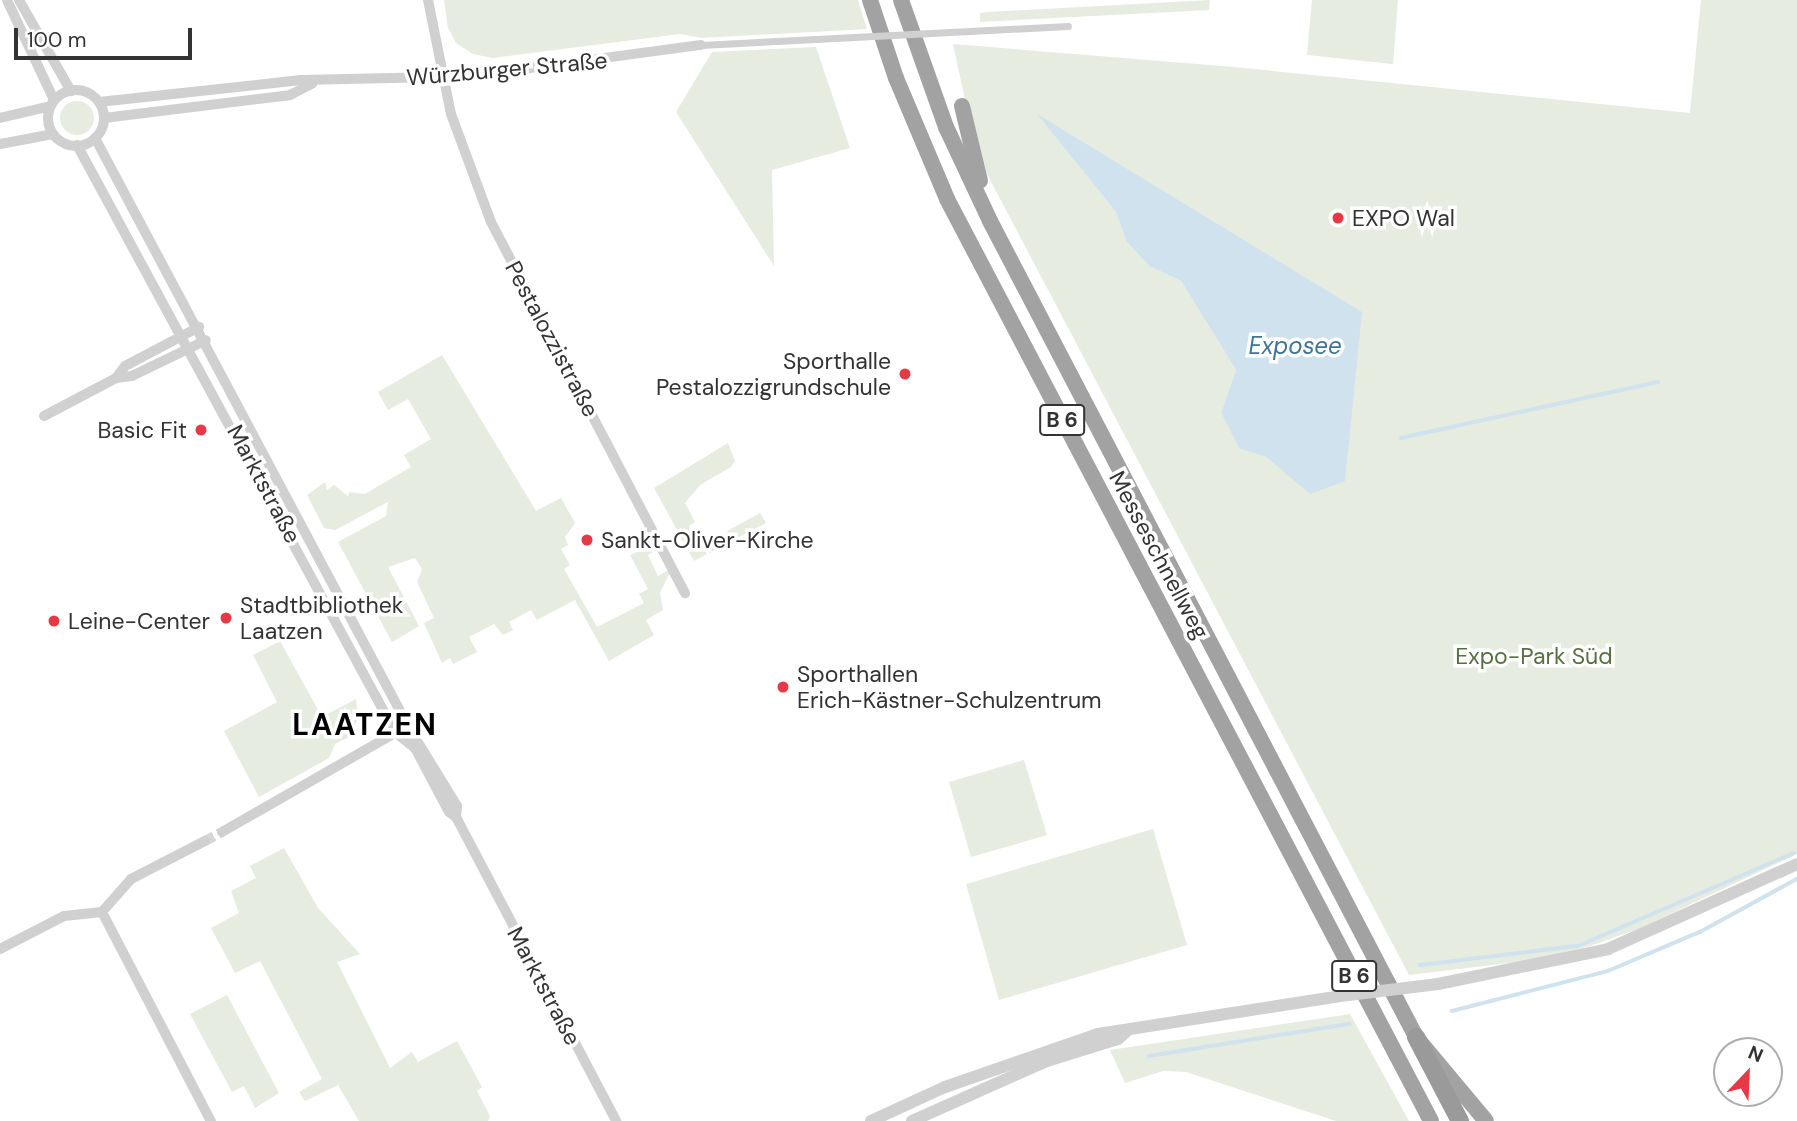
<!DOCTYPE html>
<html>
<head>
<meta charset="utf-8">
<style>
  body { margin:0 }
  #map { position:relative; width:1797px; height:1121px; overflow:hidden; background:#fff; font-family:"DM Sans",sans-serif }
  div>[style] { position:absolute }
  .green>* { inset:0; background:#e6ecdf }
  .round { border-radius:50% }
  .water>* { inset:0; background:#cfe2ee }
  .stream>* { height:3.5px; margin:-1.75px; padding:0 1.75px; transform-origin:1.75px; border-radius:1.75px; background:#cfe2ee }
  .minor-tunnel>* { height:10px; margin-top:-5px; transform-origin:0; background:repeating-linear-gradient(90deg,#d6d6d6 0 10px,transparent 0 15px) }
  .pedestrian>* { height:7px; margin:-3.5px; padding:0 3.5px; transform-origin:3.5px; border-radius:3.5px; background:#d0d0d0 }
  .minor>* { height:10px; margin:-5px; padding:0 5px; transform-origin:5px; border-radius:5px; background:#d0d0d0 }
  .minor>.ring { margin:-5px; padding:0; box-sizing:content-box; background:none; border:10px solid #d0d0d0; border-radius:50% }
  .tertiary>* { height:12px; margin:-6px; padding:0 6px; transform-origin:6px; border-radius:6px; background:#d0d0d0 }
  .trunk>* { height:16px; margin:-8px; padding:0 8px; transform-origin:8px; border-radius:8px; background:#a2a2a2 }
  .motorway>* { height:18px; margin:-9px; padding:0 9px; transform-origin:9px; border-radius:9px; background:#9a9a9a }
  .pedestrian-bridge>* { height:7px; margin:-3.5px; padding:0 3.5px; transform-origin:3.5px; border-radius:3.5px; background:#d0d0d0 }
  .tertiary-bridge>* { height:12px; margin:-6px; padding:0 6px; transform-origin:6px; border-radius:6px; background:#d0d0d0 }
  .dots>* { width:19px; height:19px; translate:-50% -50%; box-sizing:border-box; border:4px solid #fff; border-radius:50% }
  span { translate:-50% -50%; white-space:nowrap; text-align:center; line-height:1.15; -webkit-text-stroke:7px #fff; paint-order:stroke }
  .shield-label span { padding:2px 5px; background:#fff; border:2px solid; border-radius:5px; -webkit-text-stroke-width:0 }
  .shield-label { font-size:21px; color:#333; font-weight:700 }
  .street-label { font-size:23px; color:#333 }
  .poi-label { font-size:23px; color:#333 }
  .left { translate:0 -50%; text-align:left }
  .right { translate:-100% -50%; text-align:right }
  .park-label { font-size:23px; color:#56703f }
  .water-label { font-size:24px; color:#3f7597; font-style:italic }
  .district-label { font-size:30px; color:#000; font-weight:700; letter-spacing:2px }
  .north { position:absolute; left:1713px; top:1037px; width:70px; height:70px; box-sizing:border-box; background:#fff; border:2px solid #adadad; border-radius:50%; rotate:23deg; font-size:19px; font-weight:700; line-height:28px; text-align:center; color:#333 }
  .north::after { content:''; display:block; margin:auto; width:24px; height:32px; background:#e63946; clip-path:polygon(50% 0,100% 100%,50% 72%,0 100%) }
  .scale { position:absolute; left:14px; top:28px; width:178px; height:32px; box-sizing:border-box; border:4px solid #333; border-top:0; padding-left:9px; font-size:21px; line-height:24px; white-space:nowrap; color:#333; -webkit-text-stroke:5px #fff; paint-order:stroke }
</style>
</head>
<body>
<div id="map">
  <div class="green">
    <i style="clip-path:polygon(444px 0,858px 0,867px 29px,701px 38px,680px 34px,493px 58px,473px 54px,456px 43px,448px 28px)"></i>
    <i style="clip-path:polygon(1210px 0,1209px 10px,980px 22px,980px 13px,987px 12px)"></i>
    <i style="clip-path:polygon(1312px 0,1398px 0,1393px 64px,1307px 55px)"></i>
    <i style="clip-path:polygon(evenodd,1701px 0,1797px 0,1797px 854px,1638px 929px,1590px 946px,1527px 961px,1409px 975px,977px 155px,953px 44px,1234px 67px,1690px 113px,1701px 0,1039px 116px,1138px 179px,1310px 493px,1266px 457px,1239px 447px,1221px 413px,1236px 370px,1181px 281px,1149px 266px,1126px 241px,1116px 212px,1039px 116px)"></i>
    <i style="clip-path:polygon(816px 47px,850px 148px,772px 170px,774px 266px,676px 112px,712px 52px)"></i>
    <i class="round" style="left:60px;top:101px;width:34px;height:34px"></i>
    <i style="clip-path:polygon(442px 355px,536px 511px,561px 498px,575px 523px,565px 537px,568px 545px,561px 549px,570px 565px,564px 569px,597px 627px,644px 603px,639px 594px,648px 589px,630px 555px,659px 543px,661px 547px,648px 555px,658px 576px,672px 568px,660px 593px,663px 610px,646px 620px,654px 635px,609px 661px,575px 600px,537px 620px,531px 610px,509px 622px,513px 630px,503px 635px,494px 624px,469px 637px,477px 652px,453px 664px,450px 658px,442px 663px,424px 623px,434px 618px,417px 582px,422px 569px,415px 558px,388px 567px,419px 626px,392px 642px,338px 542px,386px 516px,388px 502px,335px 530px,324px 528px,307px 495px,325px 482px,327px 490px,334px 485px,348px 496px,350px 492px,365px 494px,411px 467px,404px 455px,431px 439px,408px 399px,388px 410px,378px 392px)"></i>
    <i style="clip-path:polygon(728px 443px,735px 461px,731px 467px,700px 485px,685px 503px,695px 522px,689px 526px,692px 532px,699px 528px,710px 548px,730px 537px,727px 531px,760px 513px,766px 523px,694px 561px,654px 488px)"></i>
    <i style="clip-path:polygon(280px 641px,322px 717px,356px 699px,358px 717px,351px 736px,335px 744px,329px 758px,259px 797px,224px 731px,277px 702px,253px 655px)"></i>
    <i style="clip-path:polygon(1024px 760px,1047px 835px,971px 857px,949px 782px)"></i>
    <i style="clip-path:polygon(1153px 829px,1187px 945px,999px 1000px,966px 884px)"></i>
    <i style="clip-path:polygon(284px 848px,318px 908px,360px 954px,337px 962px,390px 1068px,412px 1052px,418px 1062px,457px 1041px,482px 1087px,477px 1091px,490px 1116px,488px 1121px,359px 1121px,338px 1085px,305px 1101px,299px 1092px,322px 1079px,260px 961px,235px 973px,211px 928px,239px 913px,231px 891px,256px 878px,250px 866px)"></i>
    <i style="clip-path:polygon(227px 995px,279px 1093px,255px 1108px,244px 1086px,232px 1092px,190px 1014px)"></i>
    <i style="clip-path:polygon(1350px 1014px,1409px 1121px,1336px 1121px,1186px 1072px,1163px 1071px,1125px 1083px,1110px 1050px)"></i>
  </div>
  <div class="water">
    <i style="clip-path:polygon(1037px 114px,1362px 312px,1345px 481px,1310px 494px,1266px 457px,1239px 448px,1221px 413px,1236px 370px,1181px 281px,1149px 266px,1126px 241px,1116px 212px)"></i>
  </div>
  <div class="stream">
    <i style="left:1401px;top:438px;width:263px;rotate:-12.3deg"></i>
    <i style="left:1420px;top:965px;width:159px;rotate:-6.9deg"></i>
    <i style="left:1578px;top:946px;width:235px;rotate:-23.3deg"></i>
    <i style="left:1452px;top:1011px;width:161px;rotate:-14.4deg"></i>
    <i style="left:1608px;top:971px;width:100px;rotate:-23deg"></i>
    <i style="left:1700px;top:932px;width:111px;rotate:-28.7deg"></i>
    <i style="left:1149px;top:1056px;width:203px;rotate:-9.1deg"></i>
  </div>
  <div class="minor-tunnel">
    <i style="left:205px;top:841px;width:19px;rotate:-28deg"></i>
  </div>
  <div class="pedestrian">
    <i style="left:989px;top:30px;width:79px;rotate:-2.9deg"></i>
    <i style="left:701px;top:45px;width:115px;rotate:-3deg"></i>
  </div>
  <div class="minor">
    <i style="left:7px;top:0;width:110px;rotate:64.8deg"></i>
    <i style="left:19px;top:0;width:105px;rotate:60.3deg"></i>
    <i style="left:428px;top:0;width:116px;rotate:78.6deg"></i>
    <i style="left:451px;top:114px;width:115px;rotate:69.7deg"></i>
    <i style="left:491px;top:222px;width:419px;rotate:62.4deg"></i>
    <i class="ring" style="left:48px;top:90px;width:46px;height:46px"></i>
    <i style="left:99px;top:102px;width:203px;rotate:-6.2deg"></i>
    <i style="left:301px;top:80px;width:170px;rotate:-1.3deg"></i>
    <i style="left:471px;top:76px;width:232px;rotate:-7.7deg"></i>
    <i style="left:0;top:118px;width:52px;rotate:-13.2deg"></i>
    <i style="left:104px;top:118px;width:187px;rotate:-7deg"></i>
    <i style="left:290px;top:95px;width:25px;rotate:-27deg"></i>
    <i style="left:95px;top:138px;width:666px;rotate:61.97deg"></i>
    <i style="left:408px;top:726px;width:94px;rotate:58.5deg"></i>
    <i style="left:457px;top:806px;width:11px;rotate:95deg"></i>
    <i style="left:0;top:144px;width:54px;rotate:-10.7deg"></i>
    <i style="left:77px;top:145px;width:668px;rotate:61.55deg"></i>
    <i style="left:395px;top:732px;width:26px;rotate:39deg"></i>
    <i style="left:415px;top:748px;width:72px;rotate:62deg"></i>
    <i style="left:449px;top:812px;width:9px;rotate:36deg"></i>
    <i style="left:456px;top:817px;width:344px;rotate:62.2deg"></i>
    <i style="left:116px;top:378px;width:15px;rotate:-53deg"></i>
    <i style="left:125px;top:366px;width:84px;rotate:-27.8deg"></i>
    <i style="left:44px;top:416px;width:81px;rotate:-27.8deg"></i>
    <i style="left:116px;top:378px;width:16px;rotate:-7deg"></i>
    <i style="left:132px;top:376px;width:82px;rotate:-25.9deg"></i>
    <i style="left:222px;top:832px;width:205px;rotate:-29.8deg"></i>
    <i style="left:102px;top:912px;width:236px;rotate:62.5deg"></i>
    <i style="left:0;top:949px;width:72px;rotate:-27.3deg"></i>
    <i style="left:64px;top:916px;width:38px;rotate:-6deg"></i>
    <i style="left:102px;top:912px;width:44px;rotate:-48.7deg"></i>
    <i style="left:131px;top:879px;width:83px;rotate:-27.2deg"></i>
  </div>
  <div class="tertiary">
    <i style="left:1438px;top:984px;width:174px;rotate:-11.6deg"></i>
    <i style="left:1608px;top:949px;width:207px;rotate:-24.2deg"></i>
    <i style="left:871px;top:1121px;width:81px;rotate:-24.7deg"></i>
    <i style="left:945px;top:1087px;width:162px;rotate:-19.1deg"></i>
    <i style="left:1098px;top:1034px;width:245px;rotate:-8.9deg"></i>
    <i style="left:912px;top:1121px;width:148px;rotate:-24deg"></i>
    <i style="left:1047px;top:1061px;width:74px;rotate:-17.2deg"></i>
    <i style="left:1118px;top:1039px;width:13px;rotate:-42deg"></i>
  </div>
  <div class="trunk">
    <i style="left:870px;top:0;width:82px;rotate:71.6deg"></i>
    <i style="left:896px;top:78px;width:131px;rotate:67.1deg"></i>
    <i style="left:947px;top:199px;width:1041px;rotate:62.3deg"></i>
    <i style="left:901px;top:0;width:135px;rotate:70.5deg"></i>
    <i style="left:946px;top:127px;width:104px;rotate:64.9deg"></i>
    <i style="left:990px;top:221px;width:921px;rotate:62.43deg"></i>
    <i style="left:1416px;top:1037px;width:109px;rotate:50.2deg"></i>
    <i style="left:962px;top:106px;width:77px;rotate:76.5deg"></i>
  </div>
  <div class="motorway">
    <i style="left:1416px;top:1037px;width:95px;rotate:62.4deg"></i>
  </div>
  <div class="pedestrian-bridge">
    <i style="left:816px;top:39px;width:173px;rotate:-3deg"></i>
  </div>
  <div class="tertiary-bridge">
    <i style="left:1340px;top:996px;width:99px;rotate:-7deg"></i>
  </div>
  <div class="dots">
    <i style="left:1338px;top:218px;background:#e63946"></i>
    <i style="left:905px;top:374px;background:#e63946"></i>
    <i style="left:201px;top:430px;background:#e63946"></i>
    <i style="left:587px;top:540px;background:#e63946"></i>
    <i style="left:226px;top:618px;background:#e63946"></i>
    <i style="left:54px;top:621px;background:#e63946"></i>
    <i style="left:783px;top:687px;background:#e63946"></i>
  </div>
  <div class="shield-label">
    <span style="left:1062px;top:420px">B 6</span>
    <span style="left:1354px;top:976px">B 6</span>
  </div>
  <div class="street-label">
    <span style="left:507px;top:69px;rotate:-5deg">Würzburger Straße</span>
    <span style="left:552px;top:339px;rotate:62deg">Pestalozzistraße</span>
    <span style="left:264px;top:484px;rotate:62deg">Marktstraße</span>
    <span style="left:1159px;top:555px;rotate:62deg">Messeschnellweg</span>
    <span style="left:544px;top:986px;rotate:62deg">Marktstraße</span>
  </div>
  <div class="poi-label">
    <span class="left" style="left:1352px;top:218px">EXPO Wal</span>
    <span class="right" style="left:891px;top:374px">Sporthalle<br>Pestalozzigrundschule</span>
    <span class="right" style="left:187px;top:430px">Basic Fit</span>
    <span class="left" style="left:601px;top:540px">Sankt-Oliver-Kirche</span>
    <span class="left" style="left:240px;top:618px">Stadtbibliothek<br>Laatzen</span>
    <span class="left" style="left:68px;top:621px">Leine-Center</span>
    <span class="left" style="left:797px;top:687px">Sporthallen<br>Erich-Kästner-Schulzentrum</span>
  </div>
  <div class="park-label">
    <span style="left:1534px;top:656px">Expo-Park Süd</span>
  </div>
  <div class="water-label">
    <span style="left:1295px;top:346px">Exposee</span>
  </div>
  <div class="district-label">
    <span style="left:365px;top:725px">LAATZEN</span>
  </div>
  <div class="north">N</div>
  <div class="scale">100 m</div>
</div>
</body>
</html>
